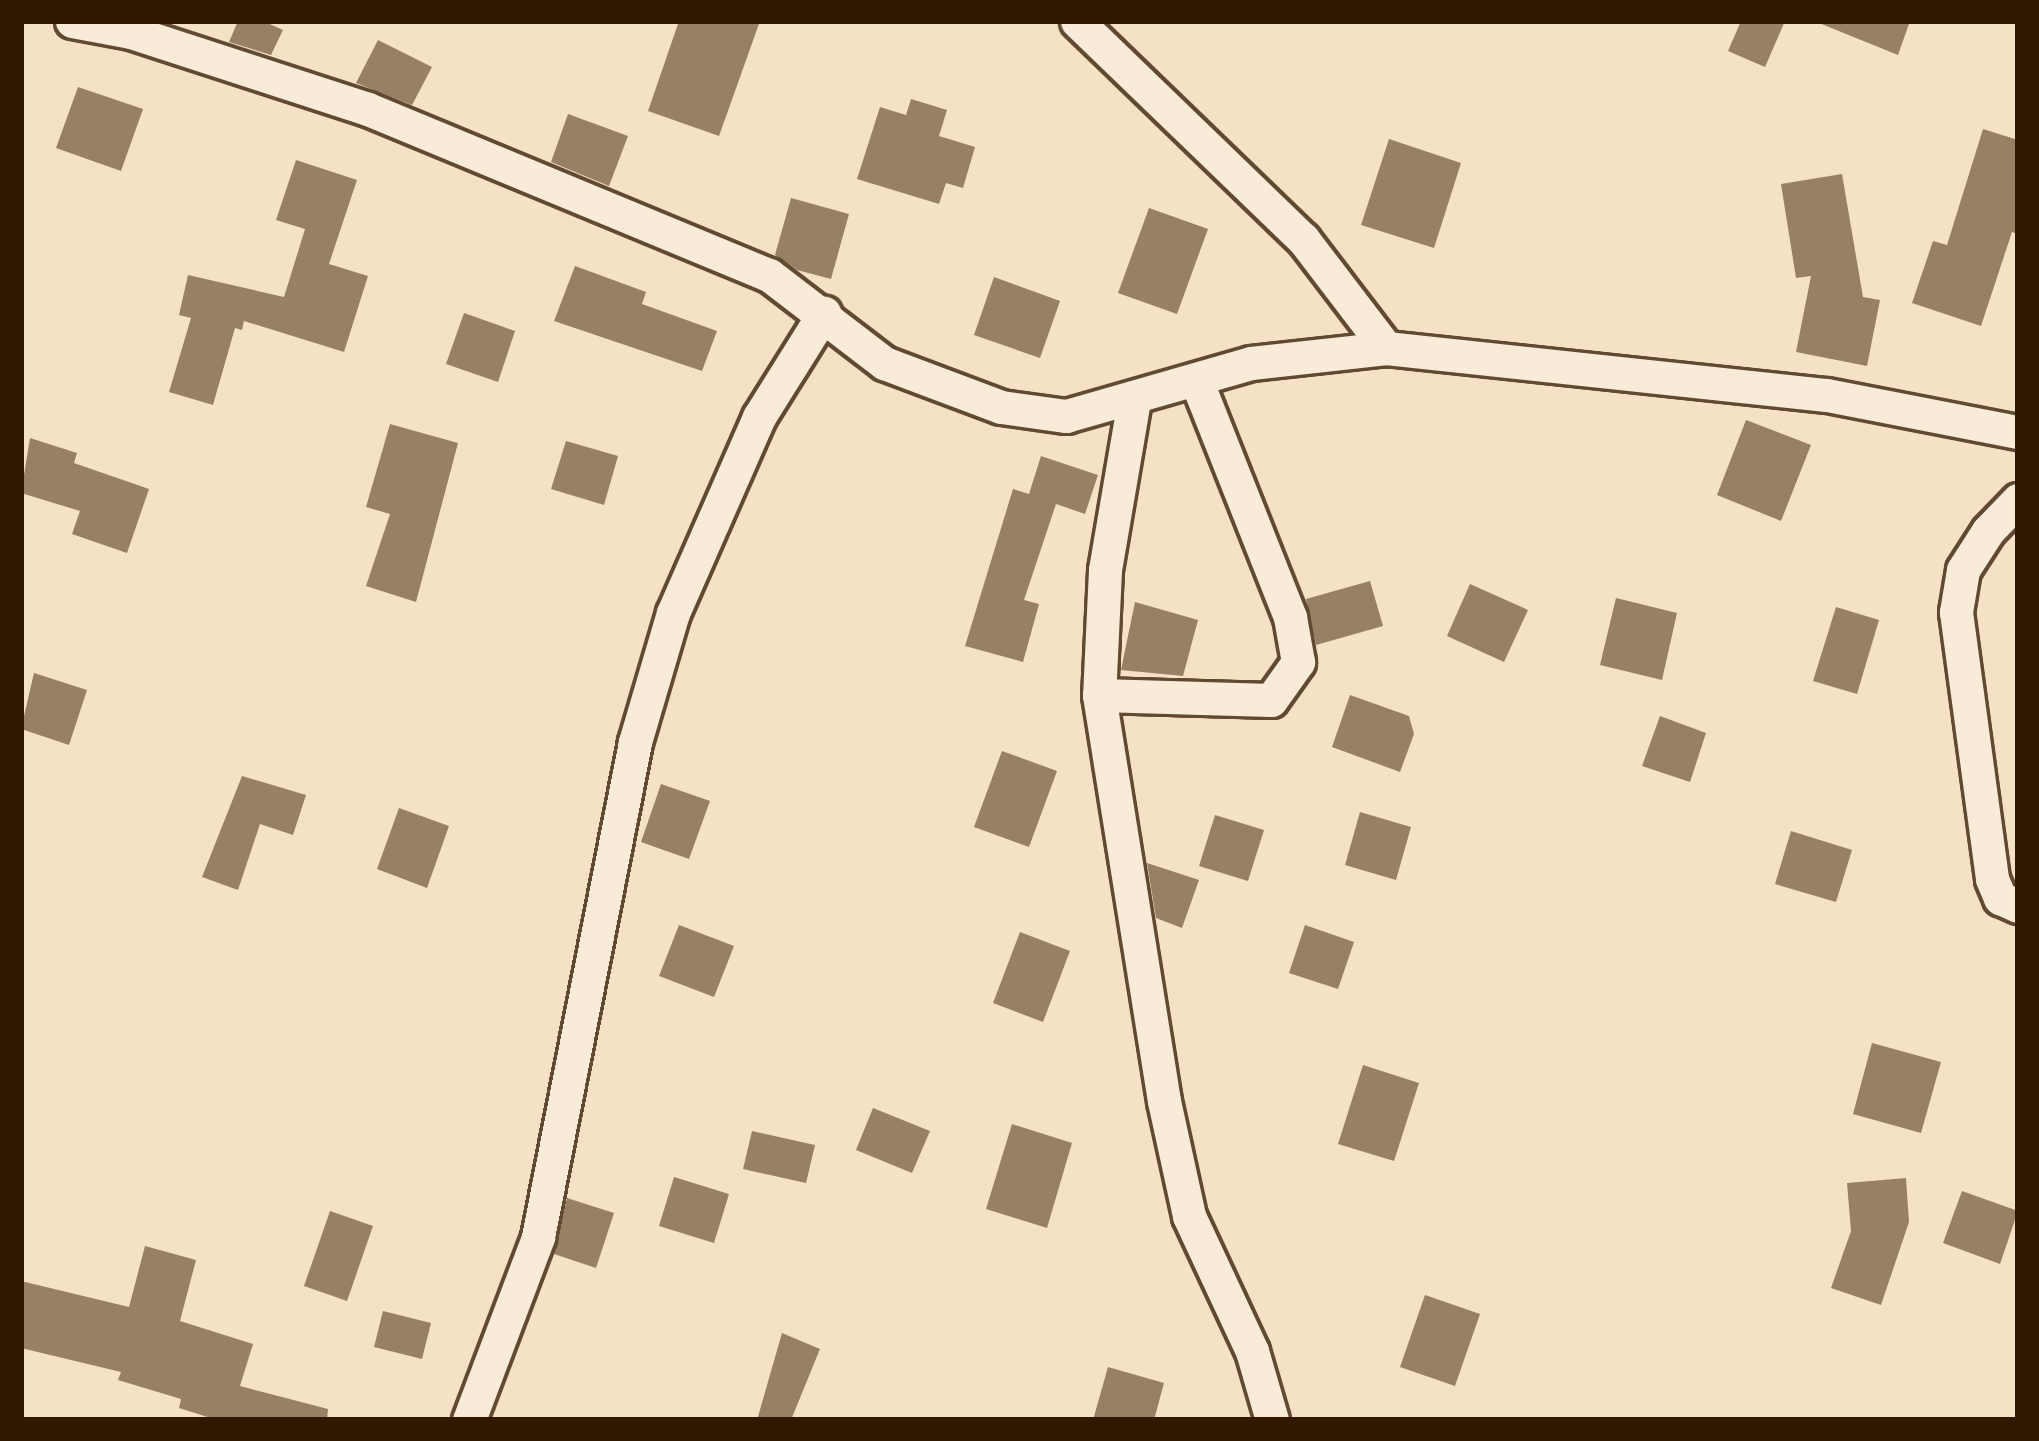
<!DOCTYPE html>
<html>
<head>
<meta charset="utf-8">
<style>
  body { margin:0 }
  #map { position:relative; width:2039px; height:1441px; overflow:hidden; background:#f5e1c5; font-family:"Old Standard TT",serif }
  div>[style] { position:absolute }
  .building>* { inset:0; background:#968166 }
  .roads { filter:drop-shadow(3px 0 #614a31) drop-shadow(-3px 0 #614a31) drop-shadow(0 3px #614a31) drop-shadow(0 -3px #614a31) }
  .minor>* { height:33px; margin:-16.5px; padding:0 16.5px; transform-origin:16.5px; border-radius:16.5px; background:#f8ecd9 }
  span { translate:-50% -50%; white-space:nowrap; text-align:center; line-height:1.15; -webkit-text-stroke:10px #f8ecd9; paint-order:stroke }
  .frame { position:absolute; inset:0; border:24px solid #301800; pointer-events:none }
</style>
</head>
<body>
<div id="map">
  <div class="building">
    <i style="clip-path:polygon(238px 21px,263px 21px,283px 30px,271px 55px,229px 42px)"></i>
    <i style="clip-path:polygon(679px 21px,760px 21px,719px 136px,648px 111px)"></i>
    <i style="clip-path:polygon(1741px 21px,1785px 21px,1765px 67px,1728px 51px)"></i>
    <i style="clip-path:polygon(1814px 21px,1910px 21px,1898px 55px)"></i>
    <i style="clip-path:polygon(378px 40px,432px 67px,412px 105px,356px 83px)"></i>
    <i style="clip-path:polygon(78px 87px,143px 109px,121px 171px,56px 148px)"></i>
    <i style="clip-path:polygon(911px 99px,947px 110px,939px 136px,975px 147px,963px 188px,946px 183px,939px 204px,857px 179px,880px 107px,906px 115px)"></i>
    <i style="clip-path:polygon(568px 114px,628px 136px,609px 186px,551px 162px)"></i>
    <i style="clip-path:polygon(1983px 129px,2018px 140px,2018px 234px,2012px 232px,1981px 326px,1912px 303px,1933px 241px,1947px 245px)"></i>
    <i style="clip-path:polygon(1389px 139px,1461px 163px,1434px 248px,1361px 225px)"></i>
    <i style="clip-path:polygon(296px 160px,357px 180px,329px 264px,368px 276px,344px 352px,244px 321px,242px 330px,235px 328px,213px 405px,169px 392px,191px 318px,179px 315px,188px 275px,284px 297px,305px 229px,276px 220px)"></i>
    <i style="clip-path:polygon(1842px 174px,1863px 297px,1880px 300px,1867px 366px,1796px 352px,1811px 276px,1796px 278px,1781px 184px)"></i>
    <i style="clip-path:polygon(791px 198px,849px 214px,831px 279px,797px 270px,775px 255px)"></i>
    <i style="clip-path:polygon(1149px 208px,1208px 229px,1177px 314px,1118px 293px)"></i>
    <i style="clip-path:polygon(575px 266px,646px 292px,642px 304px,717px 331px,702px 371px,554px 321px)"></i>
    <i style="clip-path:polygon(994px 277px,1060px 301px,1040px 358px,974px 335px)"></i>
    <i style="clip-path:polygon(464px 313px,515px 331px,498px 382px,446px 364px)"></i>
    <i style="clip-path:polygon(1746px 420px,1811px 445px,1781px 521px,1717px 495px)"></i>
    <i style="clip-path:polygon(390px 424px,458px 443px,416px 602px,366px 586px,390px 514px,366px 507px)"></i>
    <i style="clip-path:polygon(30px 438px,77px 453px,74px 463px,149px 489px,127px 553px,72px 534px,80px 511px,21px 493px)"></i>
    <i style="clip-path:polygon(566px 441px,618px 456px,604px 505px,551px 489px)"></i>
    <i style="clip-path:polygon(1041px 456px,1098px 475px,1085px 514px,1056px 504px,1024px 600px,1039px 604px,1023px 662px,965px 646px,1013px 489px,1029px 494px)"></i>
    <i style="clip-path:polygon(1370px 581px,1383px 626px,1316px 645px,1306px 599px)"></i>
    <i style="clip-path:polygon(1470px 584px,1528px 610px,1504px 662px,1447px 636px)"></i>
    <i style="clip-path:polygon(1616px 598px,1677px 613px,1662px 680px,1600px 665px)"></i>
    <i style="clip-path:polygon(1135px 602px,1198px 620px,1183px 676px,1121px 670px)"></i>
    <i style="clip-path:polygon(1836px 607px,1879px 620px,1857px 694px,1813px 681px)"></i>
    <i style="clip-path:polygon(34px 673px,87px 690px,69px 745px,21px 729px)"></i>
    <i style="clip-path:polygon(1350px 695px,1409px 716px,1414px 734px,1400px 772px,1332px 747px)"></i>
    <i style="clip-path:polygon(1660px 716px,1706px 733px,1690px 782px,1642px 766px)"></i>
    <i style="clip-path:polygon(1002px 751px,1057px 771px,1029px 847px,974px 827px)"></i>
    <i style="clip-path:polygon(242px 776px,306px 795px,293px 835px,260px 824px,238px 890px,202px 877px)"></i>
    <i style="clip-path:polygon(661px 784px,710px 801px,689px 859px,641px 842px)"></i>
    <i style="clip-path:polygon(399px 808px,449px 826px,427px 888px,377px 869px)"></i>
    <i style="clip-path:polygon(1360px 812px,1411px 827px,1396px 880px,1345px 865px)"></i>
    <i style="clip-path:polygon(1215px 815px,1264px 830px,1248px 881px,1199px 866px)"></i>
    <i style="clip-path:polygon(1791px 831px,1852px 850px,1836px 902px,1775px 884px)"></i>
    <i style="clip-path:polygon(1147px 863px,1199px 880px,1182px 928px,1156px 918px)"></i>
    <i style="clip-path:polygon(679px 925px,734px 946px,714px 997px,659px 976px)"></i>
    <i style="clip-path:polygon(1305px 925px,1354px 942px,1338px 989px,1289px 973px)"></i>
    <i style="clip-path:polygon(1020px 932px,1070px 951px,1043px 1022px,993px 1003px)"></i>
    <i style="clip-path:polygon(1872px 1043px,1941px 1062px,1921px 1133px,1853px 1114px)"></i>
    <i style="clip-path:polygon(1363px 1065px,1419px 1083px,1394px 1161px,1338px 1144px)"></i>
    <i style="clip-path:polygon(873px 1108px,930px 1131px,912px 1173px,856px 1150px)"></i>
    <i style="clip-path:polygon(1012px 1124px,1072px 1143px,1047px 1228px,986px 1209px)"></i>
    <i style="clip-path:polygon(752px 1131px,815px 1145px,806px 1183px,743px 1169px)"></i>
    <i style="clip-path:polygon(674px 1177px,729px 1194px,714px 1243px,659px 1226px)"></i>
    <i style="clip-path:polygon(1906px 1178px,1909px 1222px,1881px 1305px,1831px 1288px,1851px 1231px,1847px 1183px)"></i>
    <i style="clip-path:polygon(1962px 1191px,2018px 1211px,2000px 1264px,1943px 1243px)"></i>
    <i style="clip-path:polygon(567px 1198px,614px 1213px,596px 1268px,554px 1254px)"></i>
    <i style="clip-path:polygon(330px 1211px,373px 1226px,347px 1301px,304px 1286px)"></i>
    <i style="clip-path:polygon(145px 1246px,196px 1260px,180px 1321px,253px 1344px,240px 1386px,328px 1409px,327px 1420px,217px 1420px,179px 1408px,181px 1399px,118px 1380px,121px 1372px,21px 1348px,21px 1281px,129px 1307px)"></i>
    <i style="clip-path:polygon(1425px 1295px,1480px 1314px,1455px 1386px,1400px 1367px)"></i>
    <i style="clip-path:polygon(383px 1311px,431px 1323px,422px 1359px,374px 1347px)"></i>
    <i style="clip-path:polygon(782px 1333px,820px 1349px,791px 1420px,757px 1420px)"></i>
    <i style="clip-path:polygon(1108px 1367px,1164px 1383px,1154px 1420px,1093px 1420px)"></i>
  </div>
  <div class="roads">
    <div class="minor">
      <i style="left:72px;top:21px;width:60px;rotate:10.6deg"></i>
      <i style="left:131px;top:32px;width:249px;rotate:18deg"></i>
      <i style="left:368px;top:109px;width:434px;rotate:22.5deg"></i>
      <i style="left:769px;top:275px;width:145px;rotate:37.4deg"></i>
      <i style="left:884px;top:363px;width:125px;rotate:20.6deg"></i>
      <i style="left:1001px;top:407px;width:66px;rotate:7.9deg"></i>
      <i style="left:1066px;top:416px;width:192px;rotate:-16deg"></i>
      <i style="left:1251px;top:363px;width:136px;rotate:-6.3deg"></i>
      <i style="left:1386px;top:348px;width:443px;rotate:6.1deg"></i>
      <i style="left:1827px;top:395px;width:195px;rotate:11deg"></i>
      <i style="left:1077px;top:21px;width:314px;rotate:44deg"></i>
      <i style="left:1303px;top:239px;width:137px;rotate:52.7deg"></i>
      <i style="left:1134px;top:400px;width:172px;rotate:99.7deg"></i>
      <i style="left:1105px;top:570px;width:125px;rotate:92.7deg"></i>
      <i style="left:1099px;top:695px;width:411px;rotate:80.9deg"></i>
      <i style="left:1164px;top:1101px;width:118px;rotate:77.7deg"></i>
      <i style="left:1189px;top:1216px;width:149px;rotate:65deg"></i>
      <i style="left:1252px;top:1351px;width:72px;rotate:73.8deg"></i>
      <i style="left:2018px;top:500px;width:43px;rotate:134.1deg"></i>
      <i style="left:1988px;top:531px;width:46px;rotate:122.7deg"></i>
      <i style="left:1963px;top:570px;width:43px;rotate:99.5deg"></i>
      <i style="left:1956px;top:612px;width:269px;rotate:82.3deg"></i>
      <i style="left:1992px;top:879px;width:21px;rotate:67deg"></i>
      <i style="left:2000px;top:898px;width:20px;rotate:24deg"></i>
      <i style="left:1099px;top:695px;width:172px;rotate:1.7deg"></i>
      <i style="left:1271px;top:700px;width:47px;rotate:-54.6deg"></i>
      <i style="left:1298px;top:662px;width:46px;rotate:-100.1deg"></i>
      <i style="left:1290px;top:617px;width:255px;rotate:-111.6deg"></i>
      <i style="left:469px;top:1420px;width:196px;rotate:-69.3deg"></i>
      <i style="left:538px;top:1237px;width:504px;rotate:-78.91deg"></i>
      <i style="left:635px;top:742px;width:134px;rotate:-73.6deg"></i>
      <i style="left:673px;top:613px;width:214px;rotate:-66.3deg"></i>
      <i style="left:759px;top:417px;width:123px;rotate:-58deg"></i>
    </div>
  </div>
  <div class="frame"></div>
</div>
</body>
</html>
